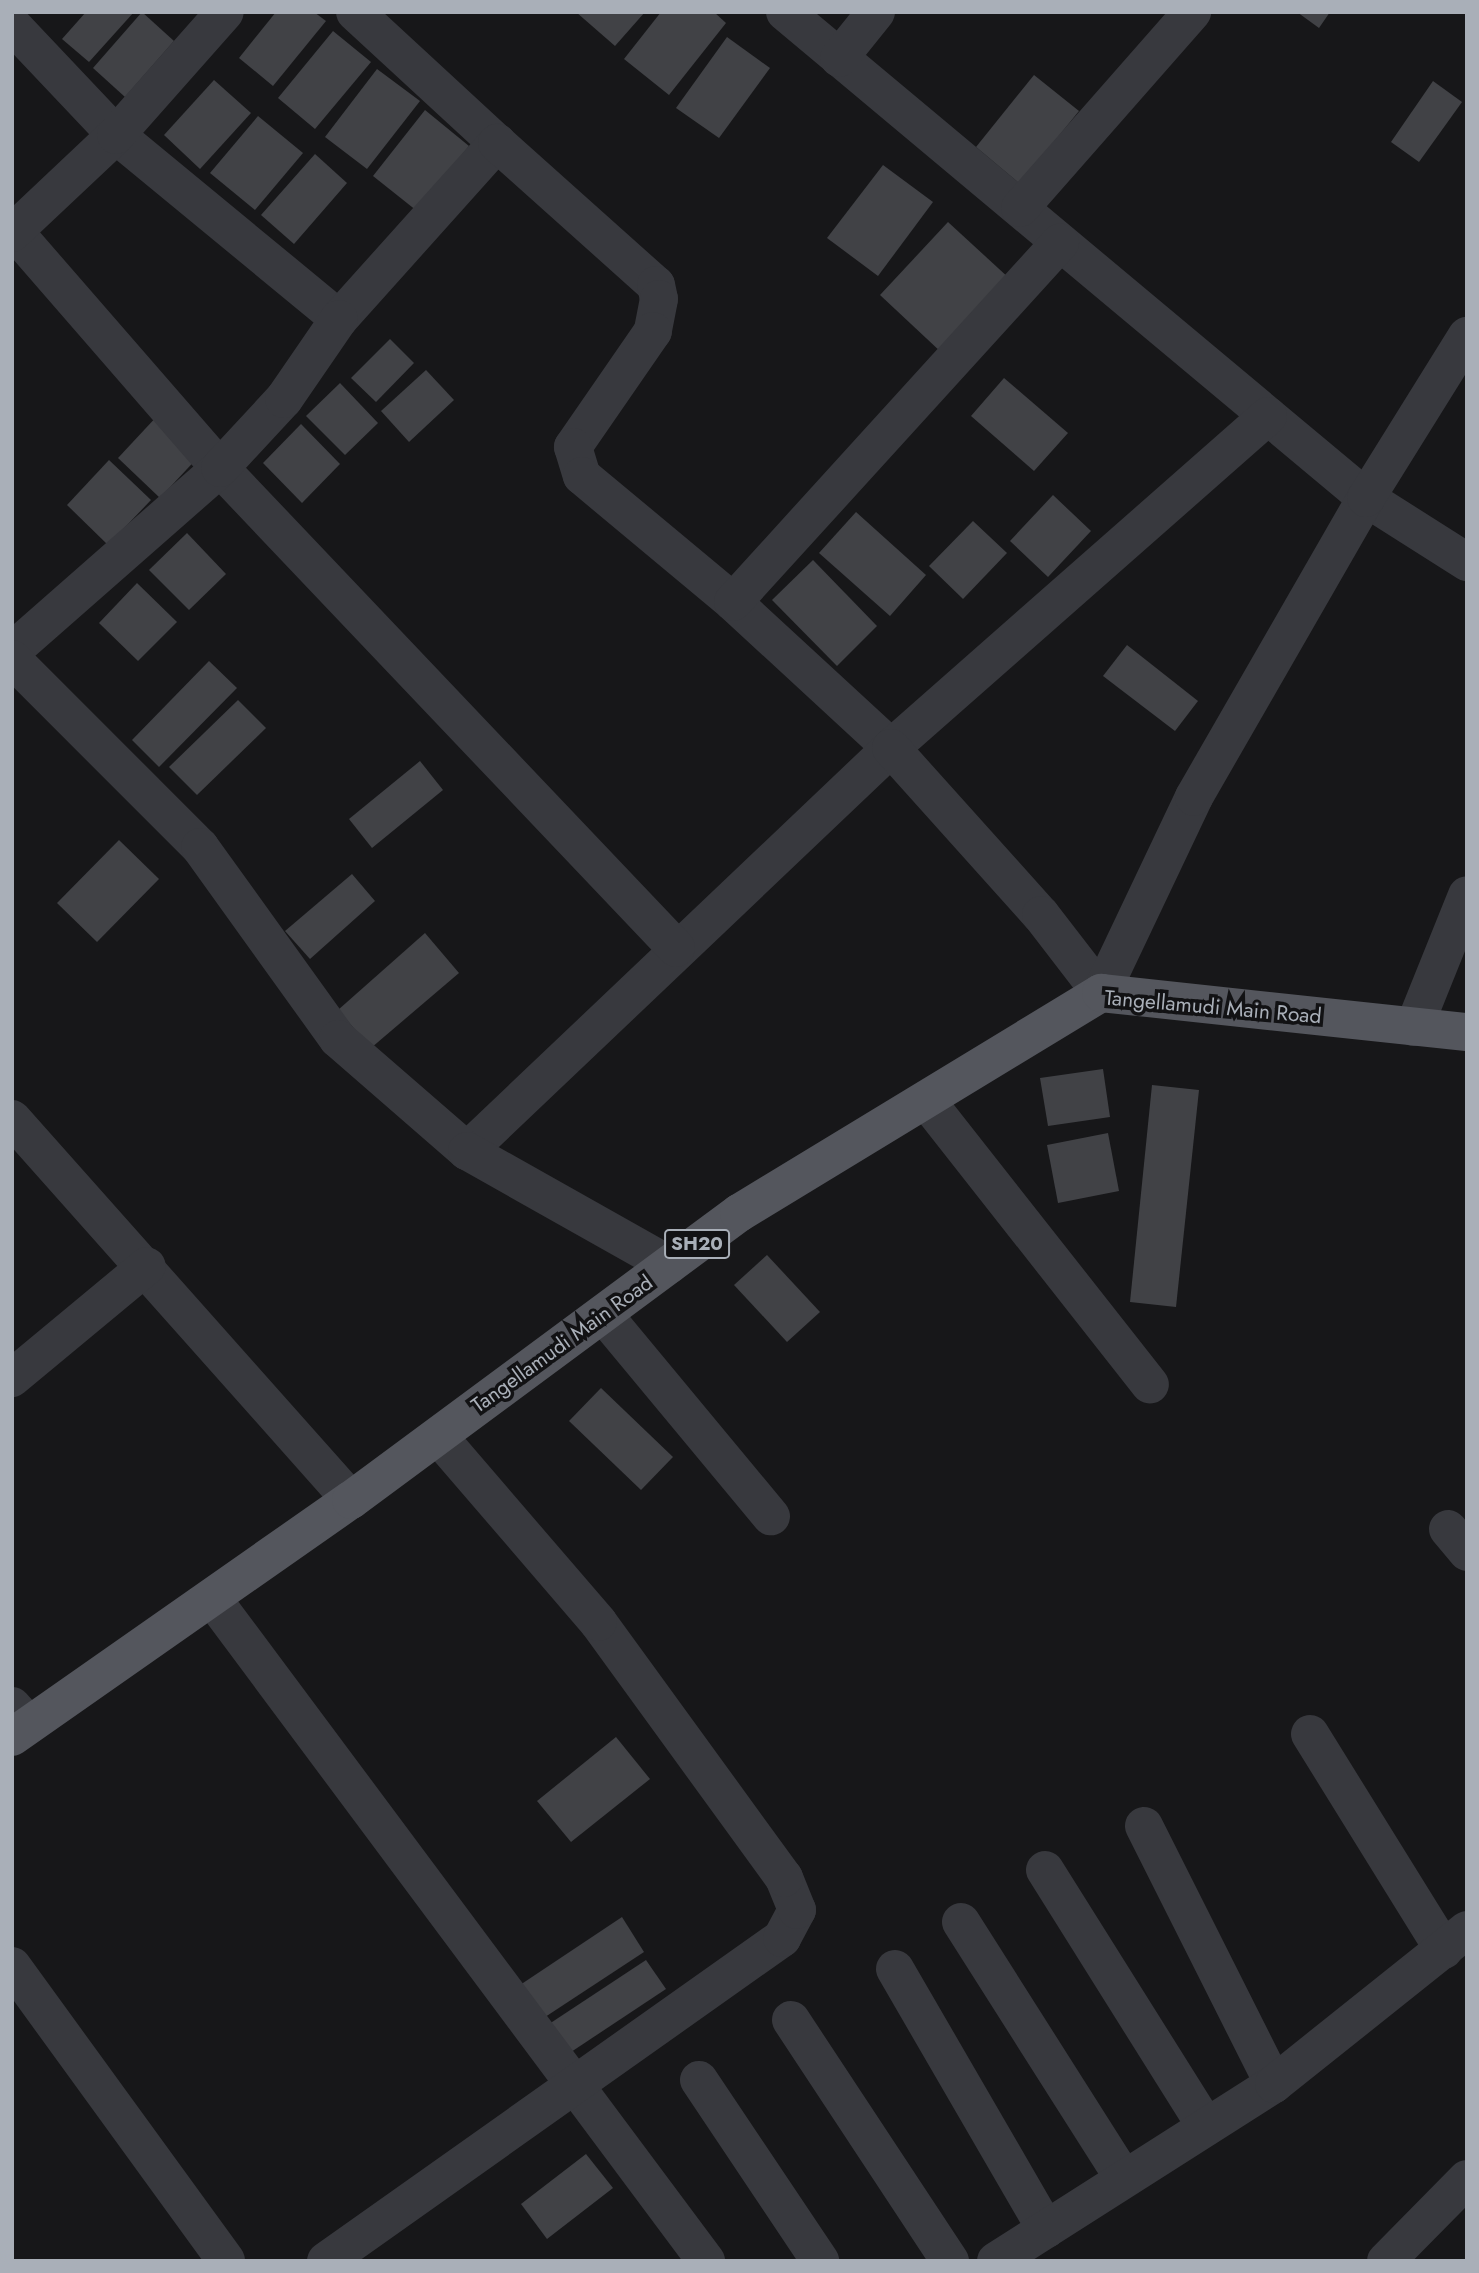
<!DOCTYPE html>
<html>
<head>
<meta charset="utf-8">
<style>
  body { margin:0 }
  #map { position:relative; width:1479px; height:2273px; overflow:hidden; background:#171719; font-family:Jost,sans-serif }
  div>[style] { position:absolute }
  .building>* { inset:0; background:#414246 }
  .street>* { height:38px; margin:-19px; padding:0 19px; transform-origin:19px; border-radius:19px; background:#38393e }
  .primary>* { height:38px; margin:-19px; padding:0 19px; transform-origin:19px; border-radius:19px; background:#54565d }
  span { translate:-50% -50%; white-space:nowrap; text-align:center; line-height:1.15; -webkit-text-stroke:7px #121214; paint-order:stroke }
  .shield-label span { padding:2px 5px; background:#121214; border:2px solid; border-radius:5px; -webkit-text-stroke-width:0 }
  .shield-label { font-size:19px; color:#a9afb8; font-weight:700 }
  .street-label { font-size:21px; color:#a9afb8 }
  .frame { position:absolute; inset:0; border:14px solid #a9afb8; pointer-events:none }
</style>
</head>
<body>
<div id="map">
  <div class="building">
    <i style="clip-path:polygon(86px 12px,134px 12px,89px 62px,62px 39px)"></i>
    <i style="clip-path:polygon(142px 12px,174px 41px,125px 97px,93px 68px)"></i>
    <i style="clip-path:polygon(276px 12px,314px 12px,326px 21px,273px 86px,239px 58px)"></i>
    <i style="clip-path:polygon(576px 12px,645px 12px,615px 46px)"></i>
    <i style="clip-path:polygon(661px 12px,714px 12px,726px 23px,669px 95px,624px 59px)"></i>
    <i style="clip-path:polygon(1297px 12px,1330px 12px,1319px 28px)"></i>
    <i style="clip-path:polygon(333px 31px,371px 62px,315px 129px,278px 98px)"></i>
    <i style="clip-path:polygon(727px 37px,770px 68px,719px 138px,676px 108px)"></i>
    <i style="clip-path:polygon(377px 69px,420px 101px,367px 169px,325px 137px)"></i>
    <i style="clip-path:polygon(1034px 75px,1079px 111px,1020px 184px,976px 147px)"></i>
    <i style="clip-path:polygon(214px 80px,251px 113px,200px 169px,164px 135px)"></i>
    <i style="clip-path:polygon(1433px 81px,1462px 102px,1419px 162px,1391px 142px)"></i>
    <i style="clip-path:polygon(425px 110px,469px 146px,417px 211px,373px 176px)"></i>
    <i style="clip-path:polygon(258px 116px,303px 153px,255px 210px,210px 173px)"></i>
    <i style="clip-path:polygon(315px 154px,347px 183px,294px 244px,261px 215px)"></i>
    <i style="clip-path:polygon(883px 165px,933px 202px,878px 276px,827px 238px)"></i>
    <i style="clip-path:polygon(948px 222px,1010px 279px,942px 353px,880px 295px)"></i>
    <i style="clip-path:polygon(390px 339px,414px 363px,376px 402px,351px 378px)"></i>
    <i style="clip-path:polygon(426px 370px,454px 400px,409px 442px,381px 411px)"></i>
    <i style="clip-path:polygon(1004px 378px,1068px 433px,1034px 471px,971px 416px)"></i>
    <i style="clip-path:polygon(340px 383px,378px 423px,345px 455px,306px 416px)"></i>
    <i style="clip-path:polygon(159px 414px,201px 454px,160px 498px,118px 458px)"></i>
    <i style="clip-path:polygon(301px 424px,340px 464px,302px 503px,263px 463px)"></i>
    <i style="clip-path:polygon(109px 460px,151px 500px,108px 545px,67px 505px)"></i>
    <i style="clip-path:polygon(1053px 495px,1091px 531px,1048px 577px,1010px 541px)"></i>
    <i style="clip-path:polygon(856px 512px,926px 575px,890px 616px,819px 553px)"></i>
    <i style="clip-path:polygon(973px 521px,1007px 553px,963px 599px,929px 566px)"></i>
    <i style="clip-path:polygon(187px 533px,226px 574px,189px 610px,149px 570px)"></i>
    <i style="clip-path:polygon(813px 560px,877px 626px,837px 666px,772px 600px)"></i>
    <i style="clip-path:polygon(137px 583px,177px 622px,138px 661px,99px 623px)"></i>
    <i style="clip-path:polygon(1127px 645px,1198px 701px,1175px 731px,1103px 676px)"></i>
    <i style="clip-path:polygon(209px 661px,237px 688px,159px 767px,132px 740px)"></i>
    <i style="clip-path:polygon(238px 700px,266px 728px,197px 795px,169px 767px)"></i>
    <i style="clip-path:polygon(420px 761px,443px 790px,372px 848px,349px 819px)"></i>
    <i style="clip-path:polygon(119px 840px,159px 879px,97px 942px,57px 903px)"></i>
    <i style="clip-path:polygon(352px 874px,375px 901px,310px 959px,285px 931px)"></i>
    <i style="clip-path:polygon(425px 933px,459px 973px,371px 1048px,338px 1010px)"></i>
    <i style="clip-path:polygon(1103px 1069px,1110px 1117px,1048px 1126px,1040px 1078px)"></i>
    <i style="clip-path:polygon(1152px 1085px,1199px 1090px,1176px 1307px,1130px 1302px)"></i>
    <i style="clip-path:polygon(1108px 1133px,1119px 1191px,1058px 1203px,1047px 1145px)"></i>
    <i style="clip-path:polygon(767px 1255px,820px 1312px,787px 1342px,734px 1285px)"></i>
    <i style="clip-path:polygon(601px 1388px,673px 1457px,641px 1490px,569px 1421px)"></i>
    <i style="clip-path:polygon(616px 1737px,650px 1779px,571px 1842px,537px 1801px)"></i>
    <i style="clip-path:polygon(622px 1917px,644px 1952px,536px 2023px,514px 1989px)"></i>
    <i style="clip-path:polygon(646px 1960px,666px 1989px,562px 2058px,543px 2028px)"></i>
    <i style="clip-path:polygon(586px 2154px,613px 2188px,547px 2239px,521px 2204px)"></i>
  </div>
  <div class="street">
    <i style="left:355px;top:12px;width:193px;rotate:42.7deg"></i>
    <i style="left:785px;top:12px;width:757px;rotate:39.91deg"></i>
    <i style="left:1366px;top:498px;width:120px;rotate:32.4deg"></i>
    <i style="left:12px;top:25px;width:151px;rotate:46.6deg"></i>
    <i style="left:116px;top:135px;width:289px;rotate:39.5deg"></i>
    <i style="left:339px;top:319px;width:237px;rotate:-48.1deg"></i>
    <i style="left:497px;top:143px;width:213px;rotate:41.8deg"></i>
    <i style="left:656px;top:285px;width:14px;rotate:78deg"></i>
    <i style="left:659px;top:299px;width:33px;rotate:101deg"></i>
    <i style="left:653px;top:331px;width:141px;rotate:124.6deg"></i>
    <i style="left:573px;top:447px;width:30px;rotate:73deg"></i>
    <i style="left:582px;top:476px;width:197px;rotate:39.8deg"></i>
    <i style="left:733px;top:602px;width:215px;rotate:42.7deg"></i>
    <i style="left:891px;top:748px;width:585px;rotate:136.45deg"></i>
    <i style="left:839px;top:58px;width:59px;rotate:-51.2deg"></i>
    <i style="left:1020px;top:208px;width:261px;rotate:-48.7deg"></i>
    <i style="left:12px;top:229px;width:317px;rotate:49deg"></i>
    <i style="left:220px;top:468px;width:662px;rotate:46.47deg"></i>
    <i style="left:12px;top:233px;width:143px;rotate:-43.3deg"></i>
    <i style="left:116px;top:135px;width:164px;rotate:-48.5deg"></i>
    <i style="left:1268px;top:416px;width:502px;rotate:138.63deg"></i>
    <i style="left:891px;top:748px;width:224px;rotate:48.1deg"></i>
    <i style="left:1041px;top:915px;width:98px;rotate:52.4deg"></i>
    <i style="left:1101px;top:993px;width:217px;rotate:-64.6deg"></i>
    <i style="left:1194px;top:797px;width:345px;rotate:-60.1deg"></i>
    <i style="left:1366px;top:498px;width:191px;rotate:-58.1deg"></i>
    <i style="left:733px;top:602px;width:486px;rotate:-47.7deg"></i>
    <i style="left:12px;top:651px;width:277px;rotate:-41.3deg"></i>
    <i style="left:220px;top:468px;width:94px;rotate:-47.2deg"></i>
    <i style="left:284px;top:399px;width:97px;rotate:-55.5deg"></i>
    <i style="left:12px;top:659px;width:266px;rotate:45deg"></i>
    <i style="left:200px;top:847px;width:236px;rotate:54.3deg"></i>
    <i style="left:338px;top:1039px;width:171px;rotate:41deg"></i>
    <i style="left:467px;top:1151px;width:232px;rotate:29.4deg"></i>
    <i style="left:1414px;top:1027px;width:142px;rotate:-68.1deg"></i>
    <i style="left:926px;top:1100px;width:362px;rotate:51.8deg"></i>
    <i style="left:12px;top:1119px;width:510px;rotate:48.34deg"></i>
    <i style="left:603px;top:1314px;width:263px;rotate:50.3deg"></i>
    <i style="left:12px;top:1378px;width:175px;rotate:-39.7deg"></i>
    <i style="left:1448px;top:1529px;width:30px;rotate:50deg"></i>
    <i style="left:212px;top:1598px;width:827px;rotate:53.31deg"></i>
    <i style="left:12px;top:1706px;width:25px;rotate:48deg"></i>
    <i style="left:1310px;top:1734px;width:254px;rotate:58.2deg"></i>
    <i style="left:1144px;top:1826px;width:289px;rotate:63.3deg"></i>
    <i style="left:1045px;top:1870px;width:303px;rotate:57.9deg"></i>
    <i style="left:961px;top:1922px;width:304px;rotate:57.6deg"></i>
    <i style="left:12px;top:1966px;width:364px;rotate:54deg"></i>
    <i style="left:895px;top:1969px;width:301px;rotate:59.9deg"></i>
    <i style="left:791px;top:2020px;width:289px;rotate:56.6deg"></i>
    <i style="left:699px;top:2080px;width:218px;rotate:56.2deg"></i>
    <i style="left:326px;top:2261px;width:559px;rotate:-35.31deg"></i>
    <i style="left:782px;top:1938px;width:32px;rotate:-62deg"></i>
    <i style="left:797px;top:1910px;width:35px;rotate:-112deg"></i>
    <i style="left:784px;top:1878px;width:316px;rotate:-126deg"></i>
    <i style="left:598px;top:1622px;width:245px;rotate:-130.7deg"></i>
    <i style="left:996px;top:2261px;width:330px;rotate:-32.5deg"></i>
    <i style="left:1274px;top:2084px;width:247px;rotate:-38.6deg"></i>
    <i style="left:1386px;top:2261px;width:115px;rotate:-45.4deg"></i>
  </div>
  <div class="primary">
    <i style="left:12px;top:1737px;width:414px;rotate:-35deg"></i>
    <i style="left:351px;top:1500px;width:483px;rotate:-36.5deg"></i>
    <i style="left:739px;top:1213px;width:424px;rotate:-31.3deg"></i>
    <i style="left:1101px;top:993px;width:368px;rotate:6.1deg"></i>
  </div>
  <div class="shield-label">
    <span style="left:697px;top:1244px">SH20</span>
  </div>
  <div class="street-label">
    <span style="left:1213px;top:1007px;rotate:5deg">Tangellamudi Main Road</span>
    <span style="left:562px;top:1344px;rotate:-36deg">Tangellamudi Main Road</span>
  </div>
  <div class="frame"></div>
</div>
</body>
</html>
